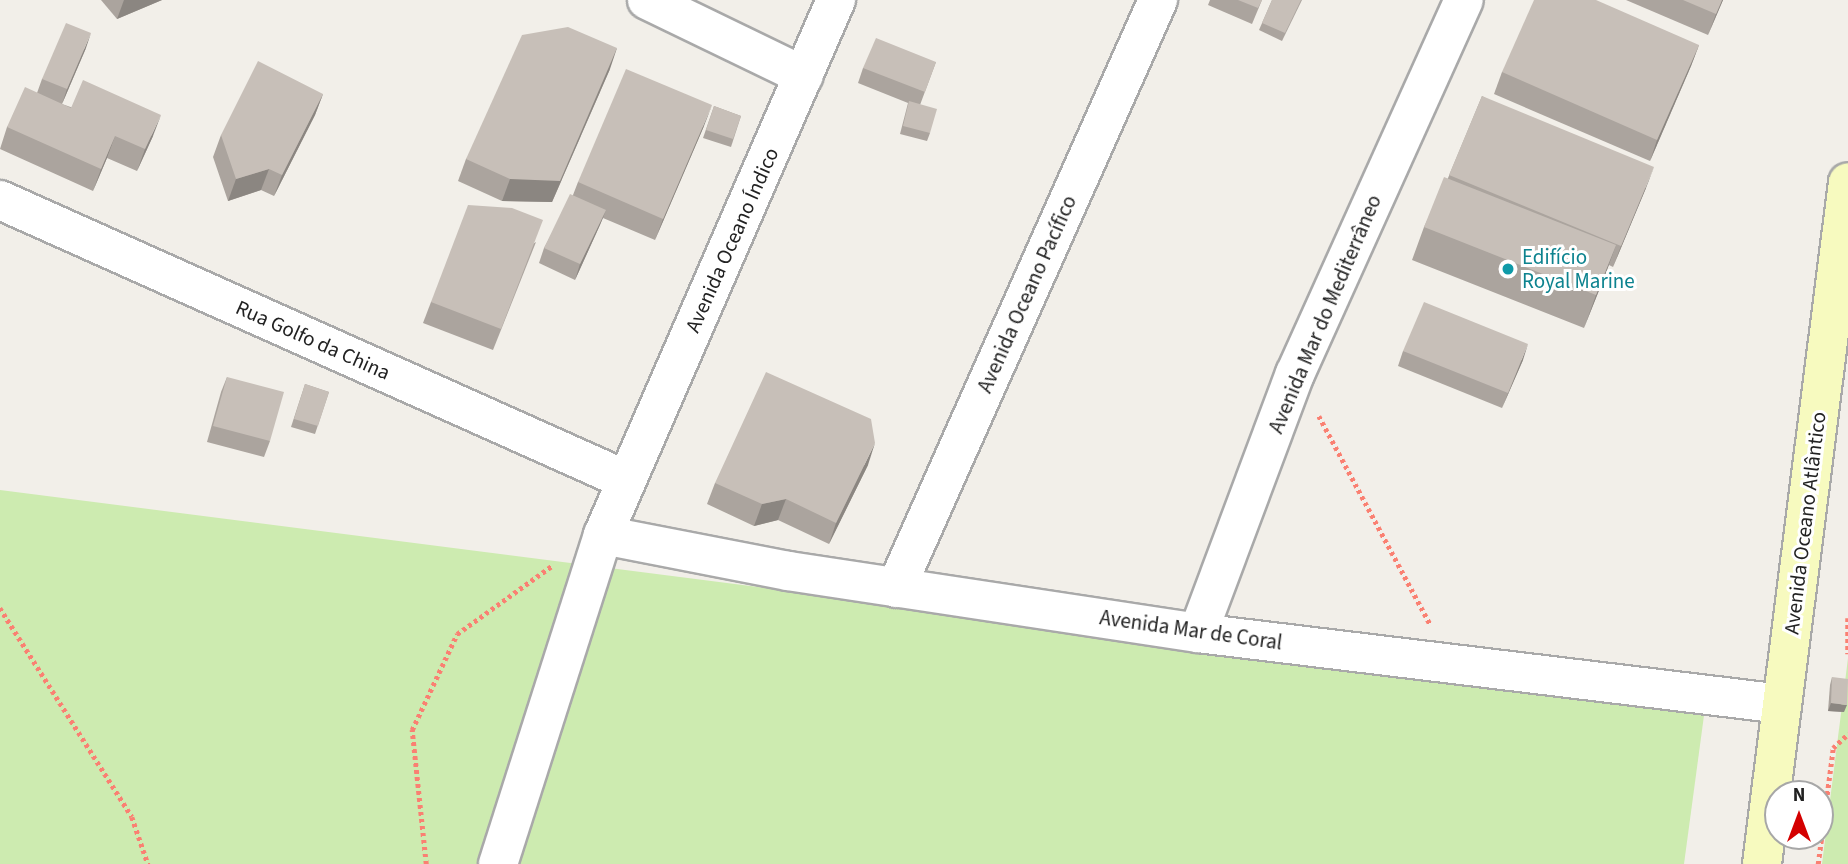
<!DOCTYPE html>
<html>
<head>
<meta charset="utf-8">
<style>
  body { margin:0 }
  #map { position:relative; width:1848px; height:864px; overflow:hidden; background:#f2efe9; font-family:"Source Sans 3",sans-serif }
  div>[style] { position:absolute }
  .grass>* { inset:0; background:#cdebb0 }
  .path>* { height:4.5px; margin-top:-2.25px; transform-origin:0; background:repeating-linear-gradient(90deg,#fa8072 0 3.5px,transparent 0 7px) }
  .roads { filter:drop-shadow(2px 0 #a9a9a9) drop-shadow(-2px 0 #a9a9a9) drop-shadow(0 2px #a9a9a9) drop-shadow(0 -2px #a9a9a9) }
  .street>* { height:38px; margin:-19px; padding:0 19px; transform-origin:19px; border-radius:19px; background:#fff }
  .secondary>* { height:38px; margin:-19px; padding:0 19px; transform-origin:19px; border-radius:19px; background:#f7fabf }
  .wall>* { inset:0; background:#aba49e }
  .shaded-wall>* { inset:0; background:#8b8681 }
  .building>* { inset:0; background:#c7bfb8 }
  .dots>* { width:19px; height:19px; translate:-50% -50%; box-sizing:border-box; border:4px solid #fff; border-radius:50% }
  span { translate:-50% -50%; white-space:nowrap; text-align:center; line-height:1.15; -webkit-text-stroke:6px #fff; paint-order:stroke }
  .street-label { font-size:21px; color:#222 }
  .culture-label { font-size:21px; color:#0d838f }
  .left { translate:0 -50%; text-align:left }
  .north { position:absolute; left:1764px; top:780px; width:70px; height:70px; box-sizing:border-box; background:#fff; border:2px solid #a7a7a7; border-radius:50%; rotate:0deg; font-size:19px; font-weight:700; line-height:28px; text-align:center; color:#222 }
  .north::after { content:''; display:block; margin:auto; width:24px; height:32px; background:#d40000; clip-path:polygon(50% 0,100% 100%,50% 72%,0 100%) }
</style>
</head>
<body>
<div id="map">
  <div class="grass">
    <i style="clip-path:polygon(0 490px,1705px 708px,1684px 864px,0 864px)"></i>
    <i style="clip-path:polygon(1848px 658px,1848px 864px,1822px 864px)"></i>
  </div>
  <div class="path">
    <i style="left:1319px;top:416px;width:236px;rotate:61.9deg"></i>
    <i style="left:0;top:608px;width:247px;rotate:57.7deg"></i>
    <i style="left:132px;top:817px;width:50px;rotate:71.2deg"></i>
    <i style="left:1848px;top:618px;width:36px;rotate:90deg"></i>
    <i style="left:426px;top:864px;width:135px;rotate:-96deg"></i>
    <i style="left:412px;top:730px;width:106px;rotate:-64.9deg"></i>
    <i style="left:457px;top:634px;width:118px;rotate:-35.7deg"></i>
    <i style="left:1818px;top:864px;width:117px;rotate:-82.6deg"></i>
    <i style="left:1833px;top:748px;width:21px;rotate:-43deg"></i>
  </div>
  <div class="roads">
    <div class="street">
      <i style="left:647px;top:0;width:174px;rotate:25.8deg"></i>
      <i style="left:0;top:200px;width:686px;rotate:24.1deg"></i>
      <i style="left:603px;top:535px;width:188px;rotate:11deg"></i>
      <i style="left:788px;top:571px;width:415px;rotate:8.6deg"></i>
      <i style="left:1198px;top:633px;width:588px;rotate:6.93deg"></i>
      <i style="left:896px;top:588px;width:644px;rotate:-65.98deg"></i>
      <i style="left:1198px;top:633px;width:277px;rotate:-69.5deg"></i>
      <i style="left:1295px;top:374px;width:410px;rotate:-65.7deg"></i>
      <i style="left:498px;top:864px;width:345px;rotate:-72.3deg"></i>
      <i style="left:603px;top:535px;width:584px;rotate:-66.47deg"></i>
    </div>
    <div class="secondary">
      <i style="left:1762px;top:864px;width:687px;rotate:-82.81deg"></i>
    </div>
  </div>
  <div class="wall">
    <i style="clip-path:polygon(101px 0,162px 0,117px 19px)"></i>
    <i style="clip-path:polygon(1210px 0,1262px 0,1252px 24px,1208px 5px)"></i>
    <i style="clip-path:polygon(1272px 0,1302px 0,1282px 41px,1259px 30px)"></i>
    <i style="clip-path:polygon(1626px 0,1723px 0,1708px 35px)"></i>
    <i style="clip-path:polygon(1699px 45px,1691px 66px,1650px 161px,1494px 94px,1502px 72px)"></i>
    <i style="clip-path:polygon(86px 48px,62px 104px,153px 136px,137px 171px,107px 158px,93px 191px,0 149px,7px 127px,37px 93px,42px 79px)"></i>
    <i style="clip-path:polygon(936px 62px,920px 105px,930px 133px,927px 141px,900px 134px,908px 103px,858px 83px,863px 68px)"></i>
    <i style="clip-path:polygon(610px 69px,552px 202px,502px 201px,458px 181px,466px 159px)"></i>
    <i style="clip-path:polygon(323px 94px,315px 115px,274px 196px,261px 190px,228px 201px,213px 157px,221px 135px)"></i>
    <i style="clip-path:polygon(1482px 96px,1646px 188px,1613px 267px,1609px 265px,1584px 328px,1412px 260px,1424px 227px,1448px 178px)"></i>
    <i style="clip-path:polygon(714px 106px,741px 116px,731px 147px,703px 138px)"></i>
    <i style="clip-path:polygon(704px 126px,655px 240px,603px 218px,575px 280px,539px 263px,544px 248px,573px 195px,578px 182px)"></i>
    <i style="clip-path:polygon(536px 242px,493px 350px,423px 323px,431px 302px)"></i>
    <i style="clip-path:polygon(1403px 351px,1523px 360px,1502px 408px,1398px 366px)"></i>
    <i style="clip-path:polygon(227px 377px,270px 441px,264px 457px,207px 442px,221px 392px)"></i>
    <i style="clip-path:polygon(305px 384px,329px 392px,315px 434px,291px 427px)"></i>
    <i style="clip-path:polygon(868px 465px,829px 544px,778px 520px,754px 526px,707px 504px,715px 483px)"></i>
    <i style="clip-path:polygon(1832px 677px,1844px 712px,1828px 711px,1830px 685px)"></i>
  </div>
  <div class="shaded-wall">
    <i style="clip-path:polygon(124px 0,162px 0,117px 19px)"></i>
    <i style="clip-path:polygon(1722px 0,1723px 0,1708px 35px,1716px 14px)"></i>
    <i style="clip-path:polygon(91px 33px,86px 48px,62px 104px,67px 89px)"></i>
    <i style="clip-path:polygon(1699px 45px,1691px 66px,1650px 161px,1657px 140px)"></i>
    <i style="clip-path:polygon(617px 48px,610px 69px,552px 202px,502px 201px,510px 179px)"></i>
    <i style="clip-path:polygon(323px 94px,315px 115px,274px 196px,282px 175px)"></i>
    <i style="clip-path:polygon(712px 105px,704px 126px,655px 240px,663px 219px)"></i>
    <i style="clip-path:polygon(161px 115px,153px 136px,137px 171px,145px 149px)"></i>
    <i style="clip-path:polygon(115px 136px,107px 158px,93px 191px,101px 169px)"></i>
    <i style="clip-path:polygon(1654px 167px,1646px 188px,1613px 267px,1621px 246px)"></i>
    <i style="clip-path:polygon(269px 169px,261px 190px,228px 201px,236px 179px)"></i>
    <i style="clip-path:polygon(606px 210px,600px 225px,575px 280px,580px 264px)"></i>
    <i style="clip-path:polygon(1616px 245px,1604px 278px,1584px 328px,1596px 295px)"></i>
    <i style="clip-path:polygon(1528px 344px,1523px 360px,1502px 408px,1508px 393px)"></i>
    <i style="clip-path:polygon(875px 443px,868px 465px,829px 544px,836px 523px)"></i>
    <i style="clip-path:polygon(786px 499px,778px 520px,754px 526px,762px 504px)"></i>
    <i style="clip-path:polygon(1831px 703px,1847px 705px,1844px 712px,1828px 711px)"></i>
  </div>
  <div class="building">
    <i style="clip-path:polygon(1238px 0,1262px 0,1258px 8px)"></i>
    <i style="clip-path:polygon(1272px 0,1301px 0,1285px 33px,1262px 23px)"></i>
    <i style="clip-path:polygon(1534px 0,1596px 0,1699px 45px,1657px 140px,1502px 72px)"></i>
    <i style="clip-path:polygon(1683px 0,1722px 0,1716px 14px)"></i>
    <i style="clip-path:polygon(66px 23px,91px 33px,67px 89px,42px 79px)"></i>
    <i style="clip-path:polygon(568px 27px,617px 48px,560px 181px,510px 179px,466px 159px,522px 35px)"></i>
    <i style="clip-path:polygon(876px 38px,936px 62px,925px 92px,863px 68px)"></i>
    <i style="clip-path:polygon(258px 61px,323px 94px,282px 175px,269px 169px,236px 179px,221px 135px)"></i>
    <i style="clip-path:polygon(626px 69px,712px 105px,663px 219px,578px 182px)"></i>
    <i style="clip-path:polygon(83px 80px,161px 115px,145px 149px,115px 136px,101px 169px,7px 127px,25px 87px,71px 108px)"></i>
    <i style="clip-path:polygon(1482px 96px,1654px 167px,1621px 246px,1449px 175px)"></i>
    <i style="clip-path:polygon(909px 101px,937px 109px,930px 133px,903px 126px)"></i>
    <i style="clip-path:polygon(714px 106px,741px 116px,733px 139px,706px 130px)"></i>
    <i style="clip-path:polygon(1444px 177px,1616px 245px,1596px 295px,1424px 227px)"></i>
    <i style="clip-path:polygon(570px 194px,606px 210px,580px 264px,544px 248px)"></i>
    <i style="clip-path:polygon(468px 205px,512px 208px,543px 220px,501px 329px,431px 302px)"></i>
    <i style="clip-path:polygon(1424px 302px,1528px 344px,1508px 393px,1403px 351px)"></i>
    <i style="clip-path:polygon(766px 372px,871px 419px,875px 443px,836px 523px,786px 499px,762px 504px,715px 483px)"></i>
    <i style="clip-path:polygon(227px 377px,284px 392px,270px 441px,213px 426px)"></i>
    <i style="clip-path:polygon(305px 384px,329px 392px,318px 426px,294px 419px)"></i>
    <i style="clip-path:polygon(1832px 677px,1848px 679px,1847px 705px,1831px 703px)"></i>
  </div>
  <div class="dots">
    <i style="left:1508px;top:269px;background:#0f9aa8"></i>
  </div>
  <div class="street-label">
    <span style="left:732px;top:240px;rotate:-66deg">Avenida Oceano Índico</span>
    <span style="left:1027px;top:294px;rotate:-66deg">Avenida Oceano Pacífico</span>
    <span style="left:1325px;top:314px;rotate:-67deg">Avenida Mar do Mediterrâneo</span>
    <span style="left:313px;top:340px;rotate:24deg">Rua Golfo da China</span>
    <span style="left:1805px;top:523px;rotate:-83deg">Avenida Oceano Atlântico</span>
    <span style="left:1191px;top:630px;rotate:8deg">Avenida Mar de Coral</span>
  </div>
  <div class="culture-label">
    <span class="left" style="left:1522px;top:269px">Edifício<br>Royal Marine</span>
  </div>
  <div class="north">N</div>
</div>
</body>
</html>
